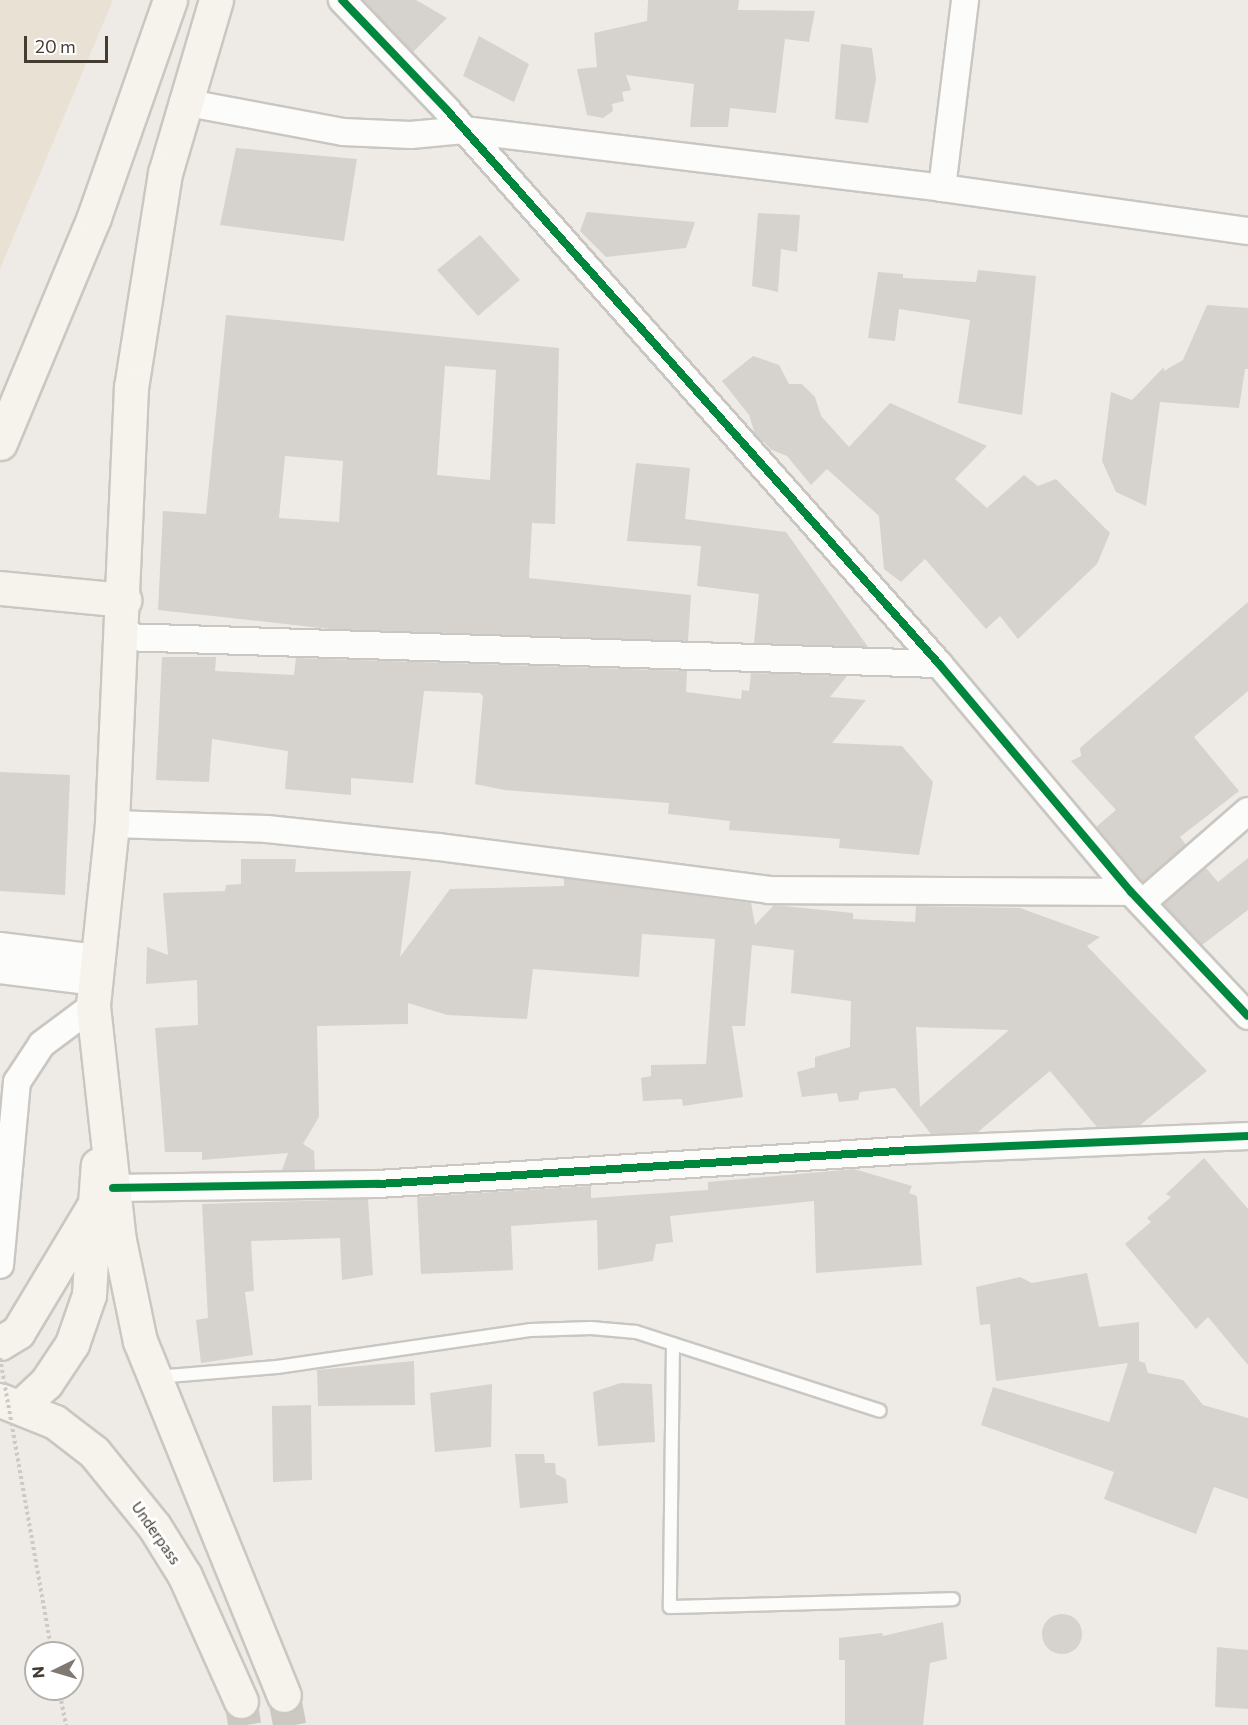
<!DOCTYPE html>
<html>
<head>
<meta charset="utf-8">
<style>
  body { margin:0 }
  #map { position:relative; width:1248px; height:1725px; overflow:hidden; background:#eeebe6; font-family:Commissioner,sans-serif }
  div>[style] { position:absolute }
  .education>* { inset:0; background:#eae1d5 }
  .building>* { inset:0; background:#d6d2cd }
  .round { border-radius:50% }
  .secondary-tunnel>* { height:33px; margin-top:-16.5px; transform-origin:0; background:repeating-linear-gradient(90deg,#ccc8c2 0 33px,transparent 0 49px) }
  .path>* { height:4px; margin-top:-2px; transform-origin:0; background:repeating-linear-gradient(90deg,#cdcac6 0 3px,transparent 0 6px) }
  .roads { filter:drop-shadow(2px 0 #cac7c2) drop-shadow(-2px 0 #cac7c2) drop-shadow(0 2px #cac7c2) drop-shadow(0 -2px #cac7c2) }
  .service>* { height:12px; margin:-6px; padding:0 6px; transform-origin:6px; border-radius:6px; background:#fcfcfb }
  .minor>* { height:26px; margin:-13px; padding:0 13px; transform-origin:13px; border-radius:13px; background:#fcfcfb }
  .secondary>* { height:33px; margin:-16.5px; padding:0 16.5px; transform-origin:16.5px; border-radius:16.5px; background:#f6f3ed }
  .path-bridge>* { height:4px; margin-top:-2px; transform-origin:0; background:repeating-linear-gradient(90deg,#cdcac6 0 3px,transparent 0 6px) }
  .cycleway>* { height:8px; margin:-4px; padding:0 4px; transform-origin:4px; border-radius:4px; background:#00873e }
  span { translate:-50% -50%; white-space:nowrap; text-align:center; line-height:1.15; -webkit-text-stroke:6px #fff; paint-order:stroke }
  .street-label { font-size:15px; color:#443b33 }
  .north { position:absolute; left:24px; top:1641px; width:60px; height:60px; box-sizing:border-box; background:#fff; border:2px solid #b4b1ad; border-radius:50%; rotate:265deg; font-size:16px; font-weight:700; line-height:24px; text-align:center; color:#443b33 }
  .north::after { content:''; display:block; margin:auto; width:21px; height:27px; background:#807972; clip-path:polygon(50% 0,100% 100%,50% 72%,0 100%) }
  .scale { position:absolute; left:24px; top:36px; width:84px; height:27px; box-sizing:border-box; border:3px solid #443b33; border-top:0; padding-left:8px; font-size:18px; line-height:21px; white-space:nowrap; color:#443b33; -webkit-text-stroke:4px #fff; paint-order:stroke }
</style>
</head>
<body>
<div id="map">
  <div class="education">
    <i style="clip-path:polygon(0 0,113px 0,0 269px)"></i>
  </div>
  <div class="building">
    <i style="clip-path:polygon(363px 0,416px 0,447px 18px,413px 52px)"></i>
    <i style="clip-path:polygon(648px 0,739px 0,738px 10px,815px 11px,809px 42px,785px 39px,776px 113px,730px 108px,728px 127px,690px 127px,694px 84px,626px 75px,631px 90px,622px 92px,624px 101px,612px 104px,613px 111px,603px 118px,587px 115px,577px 69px,597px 67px,594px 33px,647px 21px)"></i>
    <i style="clip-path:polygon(479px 36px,529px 64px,514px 102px,463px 76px)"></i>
    <i style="clip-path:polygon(841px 44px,872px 48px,876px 79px,868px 123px,835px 119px)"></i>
    <i style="clip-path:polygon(236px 148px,357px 159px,344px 241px,220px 225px)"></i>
    <i style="clip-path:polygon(587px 212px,695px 222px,686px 248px,606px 257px,580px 231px)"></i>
    <i style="clip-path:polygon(758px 213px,800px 215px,797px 252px,781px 249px,778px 292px,752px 286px)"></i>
    <i style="clip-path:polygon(480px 235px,520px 280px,478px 316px,437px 270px)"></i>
    <i style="clip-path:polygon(978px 270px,1036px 276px,1022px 415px,958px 403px,970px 320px,899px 309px,895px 341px,868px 338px,878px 272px,903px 274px,903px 278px,976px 282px)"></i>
    <i style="clip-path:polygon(1207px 305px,1248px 308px,1248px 369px,1245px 369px,1239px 408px,1160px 402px,1146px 506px,1116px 492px,1102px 461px,1111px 392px,1132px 400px,1164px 367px,1164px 371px,1183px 360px)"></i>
    <i style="clip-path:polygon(evenodd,226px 315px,559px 348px,555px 524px,532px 523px,529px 578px,691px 595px,688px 641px,330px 629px,158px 610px,163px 511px,206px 514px,226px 315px,445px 366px,496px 370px,490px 480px,437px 475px,445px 366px,226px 315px,285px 456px,343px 461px,339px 522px,279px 518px,285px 456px)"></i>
    <i style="clip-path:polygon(753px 356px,779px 365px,789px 384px,802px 384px,815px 397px,821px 416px,849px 447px,890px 403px,987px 446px,955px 479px,987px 508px,1024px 475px,1038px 486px,1056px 479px,1110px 533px,1097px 564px,1018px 639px,1000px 616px,986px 629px,925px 559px,901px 582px,884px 569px,879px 516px,827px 469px,811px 485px,787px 456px,772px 450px,755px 434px,749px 415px,722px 381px)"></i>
    <i style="clip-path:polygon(636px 463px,690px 468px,685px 519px,786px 532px,868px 647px,754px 643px,759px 594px,697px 586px,701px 546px,627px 541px)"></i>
    <i style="clip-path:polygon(1248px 602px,1248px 691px,1194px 737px,1239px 791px,1180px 837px,1186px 845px,1143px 883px,1096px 827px,1116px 810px,1071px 761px,1081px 756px,1080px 748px)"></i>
    <i style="clip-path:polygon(162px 657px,216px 657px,215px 671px,294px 675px,296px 658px,687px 671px,686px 692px,741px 699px,742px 690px,749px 691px,751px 673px,847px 676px,830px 697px,866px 700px,832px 743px,902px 746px,933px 782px,919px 855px,839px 848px,840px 839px,729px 830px,730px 821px,668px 814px,669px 803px,504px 790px,475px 784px,483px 696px,480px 693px,424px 691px,413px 783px,351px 778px,351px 795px,285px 789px,288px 751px,212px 739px,209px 782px,156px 780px)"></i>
    <i style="clip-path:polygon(0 772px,70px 775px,65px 895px,0 891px)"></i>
    <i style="clip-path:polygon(1248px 858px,1248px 910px,1202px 945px,1163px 904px,1206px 868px,1218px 882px)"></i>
    <i style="clip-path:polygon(evenodd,241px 859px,296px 859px,295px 872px,411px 871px,400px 957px,450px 889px,564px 886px,564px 878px,751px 903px,755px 925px,774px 905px,853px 913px,853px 919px,915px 922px,916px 906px,1020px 908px,1100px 937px,1087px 946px,1207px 1071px,1139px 1126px,1097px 1127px,1050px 1071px,978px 1132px,931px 1134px,895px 1088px,860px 1092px,858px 1100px,839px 1102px,837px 1093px,802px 1097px,797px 1072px,815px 1067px,815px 1057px,850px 1047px,851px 1001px,791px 993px,794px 950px,752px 945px,745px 1026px,732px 1026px,743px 1097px,683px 1106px,682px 1099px,643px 1101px,641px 1078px,651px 1076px,651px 1065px,706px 1064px,715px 939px,642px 934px,639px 977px,533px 969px,527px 1019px,447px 1015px,408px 1003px,408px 1024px,317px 1026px,319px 1117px,303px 1144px,314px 1151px,315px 1170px,282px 1170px,288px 1153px,202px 1160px,202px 1152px,165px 1152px,155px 1028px,198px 1025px,197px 980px,146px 984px,147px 947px,168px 955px,163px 893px,225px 891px,226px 885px,241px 884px,241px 859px,916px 1027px,1009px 1030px,920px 1107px,916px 1027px)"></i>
    <i style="clip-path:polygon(1204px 1158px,1248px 1209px,1248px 1365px,1208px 1317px,1196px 1329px,1125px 1244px,1151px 1222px,1147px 1218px,1171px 1197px,1166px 1194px)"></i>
    <i style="clip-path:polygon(854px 1169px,912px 1186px,909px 1193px,917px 1196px,922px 1265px,816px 1273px,814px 1201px,670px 1216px,673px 1242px,656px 1244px,653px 1261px,598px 1270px,597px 1220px,511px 1226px,513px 1270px,421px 1274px,417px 1197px,591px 1186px,591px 1198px,708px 1190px,708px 1182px)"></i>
    <i style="clip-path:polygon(368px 1199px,373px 1275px,342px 1280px,340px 1238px,251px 1241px,254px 1291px,245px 1292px,253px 1355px,201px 1363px,196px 1320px,208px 1318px,202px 1204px)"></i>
    <i style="clip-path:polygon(1087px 1273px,1099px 1327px,1139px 1322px,1139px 1361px,1145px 1363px,1148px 1373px,1183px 1380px,1203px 1405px,1248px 1418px,1248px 1499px,1214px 1487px,1196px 1534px,1104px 1499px,1114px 1472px,981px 1425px,993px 1387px,1109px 1422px,1128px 1363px,996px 1381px,990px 1324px,980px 1325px,976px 1287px,1020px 1277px,1032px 1283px)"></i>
    <i style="clip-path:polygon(414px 1361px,415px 1405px,318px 1406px,317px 1370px)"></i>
    <i style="clip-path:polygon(621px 1383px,652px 1384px,655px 1442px,598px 1446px,593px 1392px)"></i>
    <i style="clip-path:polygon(492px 1384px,491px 1447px,435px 1452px,430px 1393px)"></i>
    <i style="clip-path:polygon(311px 1405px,312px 1480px,273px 1482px,272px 1406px)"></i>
    <i style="clip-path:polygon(515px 1454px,544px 1454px,545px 1463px,555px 1463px,556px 1474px,566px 1479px,568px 1503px,520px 1508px)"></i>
    <i class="round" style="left:1042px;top:1614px;width:40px;height:40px"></i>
    <i style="clip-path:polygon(943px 1622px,947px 1659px,930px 1663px,923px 1725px,845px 1725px,845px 1660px,839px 1660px,839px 1638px,882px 1633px,883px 1636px)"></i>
    <i style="clip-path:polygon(1217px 1647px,1248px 1650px,1248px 1709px,1215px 1707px)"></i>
  </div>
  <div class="secondary-tunnel">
    <i style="left:284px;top:1695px;width:31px;rotate:79deg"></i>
    <i style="left:241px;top:1701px;width:24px;rotate:81deg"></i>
  </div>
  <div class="path">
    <i style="left:59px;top:1689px;width:37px;rotate:79deg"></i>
  </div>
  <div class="roads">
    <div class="service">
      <i style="left:673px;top:1344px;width:263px;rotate:90.7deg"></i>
      <i style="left:670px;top:1607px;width:283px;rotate:-1.6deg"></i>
      <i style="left:156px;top:1377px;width:121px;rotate:-4.7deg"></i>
      <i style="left:277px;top:1367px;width:257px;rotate:-8.3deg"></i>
      <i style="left:531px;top:1330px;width:60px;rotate:-1.9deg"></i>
      <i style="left:591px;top:1328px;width:45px;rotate:5.1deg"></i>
      <i style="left:636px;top:1332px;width:256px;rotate:17.9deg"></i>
    </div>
    <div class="minor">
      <i style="left:342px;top:0;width:152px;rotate:46.3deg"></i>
      <i style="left:447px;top:110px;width:741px;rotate:48.39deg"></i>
      <i style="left:939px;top:664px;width:298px;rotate:49.9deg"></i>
      <i style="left:1131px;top:892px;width:170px;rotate:46.7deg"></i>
      <i style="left:183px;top:102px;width:163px;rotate:10.6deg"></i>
      <i style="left:343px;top:132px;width:68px;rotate:2.5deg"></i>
      <i style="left:411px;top:135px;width:53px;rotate:-5.4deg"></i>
      <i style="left:464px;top:130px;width:482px;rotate:6.9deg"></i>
      <i style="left:942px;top:188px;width:309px;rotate:8deg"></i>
      <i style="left:942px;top:188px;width:189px;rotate:-83deg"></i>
      <i style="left:123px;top:637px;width:816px;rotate:1.9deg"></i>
      <i style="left:112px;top:824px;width:155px;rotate:1.8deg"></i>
      <i style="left:267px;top:829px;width:173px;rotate:6deg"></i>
      <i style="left:439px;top:847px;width:332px;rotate:7.4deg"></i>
      <i style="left:768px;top:890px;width:363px;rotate:0.3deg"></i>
      <i style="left:1142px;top:903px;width:140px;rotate:-41deg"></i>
      <i style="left:0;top:946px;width:99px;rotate:7deg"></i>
      <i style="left:0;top:970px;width:97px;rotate:7.1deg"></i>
      <i style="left:113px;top:1188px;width:265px;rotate:-0.9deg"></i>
      <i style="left:378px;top:1184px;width:536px;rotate:-3.64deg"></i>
      <i style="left:913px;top:1150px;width:335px;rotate:-2.4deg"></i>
      <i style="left:0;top:1265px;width:184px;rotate:-84.7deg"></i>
      <i style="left:17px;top:1082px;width:45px;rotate:-56.7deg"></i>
      <i style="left:42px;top:1044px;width:64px;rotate:-36.7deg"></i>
    </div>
    <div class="secondary">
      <i style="left:216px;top:0;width:180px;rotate:106.4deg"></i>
      <i style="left:165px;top:173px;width:217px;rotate:99deg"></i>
      <i style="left:131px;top:387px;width:437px;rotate:92.5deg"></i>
      <i style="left:112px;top:824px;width:183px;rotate:96deg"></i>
      <i style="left:93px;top:1006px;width:235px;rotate:83.7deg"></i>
      <i style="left:119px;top:1240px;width:103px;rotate:78.3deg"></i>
      <i style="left:140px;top:1341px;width:382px;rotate:67.9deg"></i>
      <i style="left:0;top:443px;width:245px;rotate:-67.4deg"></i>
      <i style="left:94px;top:217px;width:230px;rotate:-70.7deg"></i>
      <i style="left:0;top:588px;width:125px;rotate:5.5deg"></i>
      <i style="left:0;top:1343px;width:21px;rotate:-31deg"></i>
      <i style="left:18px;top:1332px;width:149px;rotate:-59deg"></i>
      <i style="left:95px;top:1204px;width:39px;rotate:-86deg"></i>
      <i style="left:0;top:1400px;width:59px;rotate:21.8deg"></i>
      <i style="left:55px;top:1422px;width:49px;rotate:37.6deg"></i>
      <i style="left:94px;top:1452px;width:95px;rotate:51deg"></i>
      <i style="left:154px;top:1526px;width:59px;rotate:58.2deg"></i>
      <i style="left:185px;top:1576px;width:137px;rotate:65.9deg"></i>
      <i style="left:21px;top:1406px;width:34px;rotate:-43deg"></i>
      <i style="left:46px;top:1383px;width:47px;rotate:-56.3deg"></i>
      <i style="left:72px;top:1344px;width:52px;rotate:-70.9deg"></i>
      <i style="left:89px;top:1295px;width:85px;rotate:-86.6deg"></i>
    </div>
  </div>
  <div class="path-bridge">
    <i style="left:0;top:1358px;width:300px;rotate:80deg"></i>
  </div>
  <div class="cycleway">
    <i style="left:342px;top:0;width:152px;rotate:46.3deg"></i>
    <i style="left:447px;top:110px;width:741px;rotate:48.39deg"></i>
    <i style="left:939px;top:664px;width:298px;rotate:49.9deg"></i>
    <i style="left:1131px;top:892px;width:170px;rotate:46.7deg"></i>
    <i style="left:113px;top:1188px;width:265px;rotate:-0.9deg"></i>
    <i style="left:378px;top:1184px;width:536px;rotate:-3.64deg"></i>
    <i style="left:913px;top:1150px;width:335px;rotate:-2.4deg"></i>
  </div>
  <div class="street-label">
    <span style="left:156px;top:1533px;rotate:55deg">Underpass</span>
  </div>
  <div class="north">N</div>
  <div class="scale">20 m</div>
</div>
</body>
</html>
